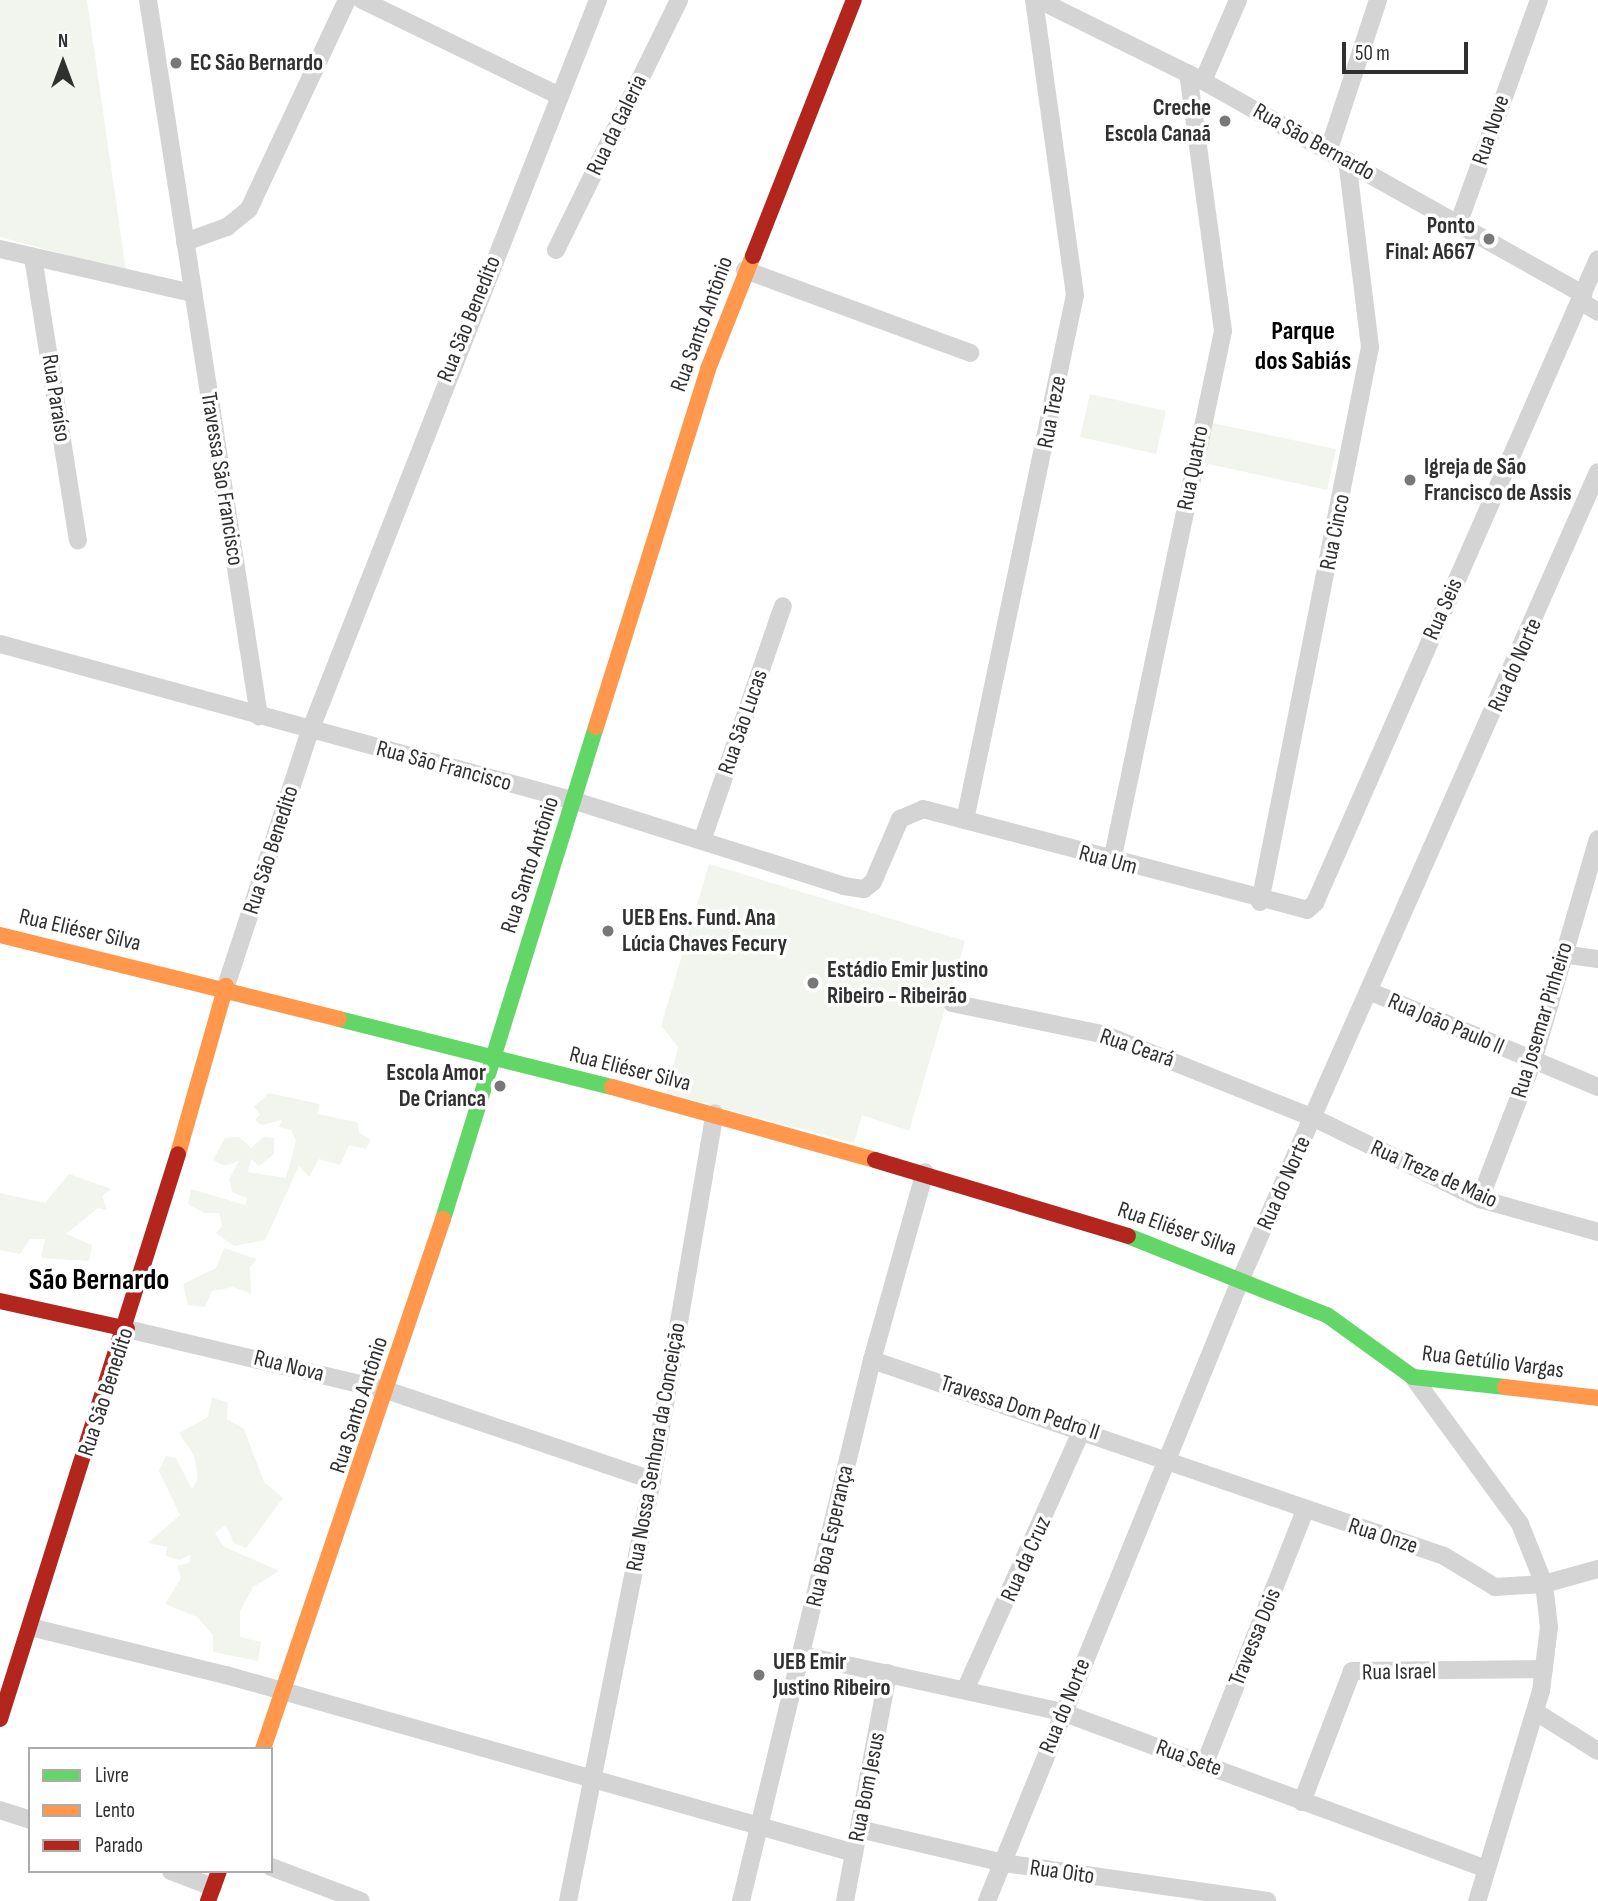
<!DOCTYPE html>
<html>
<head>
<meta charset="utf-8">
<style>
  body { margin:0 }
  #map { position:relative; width:1598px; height:1901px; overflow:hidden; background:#fff; font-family:"Sofia Sans Condensed",sans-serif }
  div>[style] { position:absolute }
  .green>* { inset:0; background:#f1f5ed }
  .street>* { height:18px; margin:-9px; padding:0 9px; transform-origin:9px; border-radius:9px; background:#d4d4d4 }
  .fast>* { height:16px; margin:-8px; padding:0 8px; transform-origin:8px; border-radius:8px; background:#63d668 }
  .slow>* { height:16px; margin:-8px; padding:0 8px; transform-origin:8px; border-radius:8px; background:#ff974d }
  .jam>* { height:16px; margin:-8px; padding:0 8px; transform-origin:8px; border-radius:8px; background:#b3261e }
  .dots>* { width:19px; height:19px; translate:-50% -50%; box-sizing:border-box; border:4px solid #fff; border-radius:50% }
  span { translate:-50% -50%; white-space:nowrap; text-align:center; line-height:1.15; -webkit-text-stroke:7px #fff; paint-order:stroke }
  .poi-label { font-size:23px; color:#303030; font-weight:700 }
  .left { translate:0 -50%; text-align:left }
  .right { translate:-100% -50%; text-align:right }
  .street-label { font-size:23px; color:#303030 }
  .quarter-label { font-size:26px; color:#000; font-weight:700 }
  .district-label { font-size:30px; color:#000; font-weight:700 }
  .legend { position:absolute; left:28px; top:1747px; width:245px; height:126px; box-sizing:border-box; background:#fff; border:2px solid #acacac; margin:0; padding:9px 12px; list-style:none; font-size:21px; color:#303030 }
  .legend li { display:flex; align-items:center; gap:14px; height:35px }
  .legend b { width:35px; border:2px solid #acacac }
  .north { position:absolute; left:28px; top:28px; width:70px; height:70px; -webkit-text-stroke:5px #fff; paint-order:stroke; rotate:0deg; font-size:19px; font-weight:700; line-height:28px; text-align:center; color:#303030 }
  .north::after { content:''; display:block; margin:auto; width:24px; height:32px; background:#303030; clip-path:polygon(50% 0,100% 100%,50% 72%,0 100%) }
  .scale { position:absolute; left:1342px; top:42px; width:126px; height:32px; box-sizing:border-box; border:4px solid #303030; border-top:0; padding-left:9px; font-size:21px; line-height:24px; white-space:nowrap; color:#303030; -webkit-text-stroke:5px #fff; paint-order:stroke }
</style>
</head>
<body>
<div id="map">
  <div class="green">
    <i style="clip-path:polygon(0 0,87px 0,126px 271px,0 237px)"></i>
    <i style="clip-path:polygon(1090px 394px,1166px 411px,1156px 454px,1080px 437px)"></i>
    <i style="clip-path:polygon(1212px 423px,1336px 449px,1327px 490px,1204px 463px)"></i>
    <i style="clip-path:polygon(709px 864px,965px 941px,909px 1131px,862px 1115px,854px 1143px,666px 1093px,678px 1047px,661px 1026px)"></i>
    <i style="clip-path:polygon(269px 1093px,320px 1104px,317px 1114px,357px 1122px,360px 1134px,371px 1139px,366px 1149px,349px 1145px,340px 1165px,319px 1159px,309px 1177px,299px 1166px,265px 1240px,234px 1246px,216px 1233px,222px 1226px,219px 1213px,204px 1213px,188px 1204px,191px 1189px,245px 1205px,247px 1198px,232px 1192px,229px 1179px,239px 1161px,225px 1166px,213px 1160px,225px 1138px,239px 1137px,251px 1148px,263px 1137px,274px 1138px,274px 1154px,259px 1166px,251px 1159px,248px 1172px,286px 1178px,296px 1141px,291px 1130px,279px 1127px,282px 1120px,262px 1125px,255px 1120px,260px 1114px,254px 1107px)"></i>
    <i style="clip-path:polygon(69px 1174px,111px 1189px,102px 1196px,107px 1210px,98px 1208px,66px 1234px,92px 1245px,89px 1261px,41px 1258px,45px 1239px,30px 1239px,20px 1254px,0 1250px,0 1193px,45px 1203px)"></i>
    <i style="clip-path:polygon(224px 1248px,257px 1259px,250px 1267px,251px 1294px,233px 1287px,212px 1291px,205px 1307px,188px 1305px,183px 1284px,216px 1268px)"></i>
    <i style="clip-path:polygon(212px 1397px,228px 1403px,227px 1419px,244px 1429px,264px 1482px,283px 1498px,246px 1548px,234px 1543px,226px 1525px,215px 1533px,223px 1546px,279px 1571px,253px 1587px,240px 1611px,240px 1637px,261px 1642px,258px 1661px,213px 1652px,213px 1635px,197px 1617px,165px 1604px,181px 1578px,177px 1566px,189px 1563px,191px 1554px,180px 1560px,166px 1556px,167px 1547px,148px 1543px,180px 1515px,159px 1471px,166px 1456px,176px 1458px,192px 1489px,198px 1478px,194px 1455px,179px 1433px,208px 1417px)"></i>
  </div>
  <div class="street">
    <i style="left:148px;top:0;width:725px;rotate:81.19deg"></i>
    <i style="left:362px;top:0;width:220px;rotate:25.9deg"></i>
    <i style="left:1039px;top:0;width:183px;rotate:26.3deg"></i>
    <i style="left:1203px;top:81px;width:436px;rotate:29.3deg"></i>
    <i style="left:1203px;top:81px;width:88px;rotate:-66.6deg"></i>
    <i style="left:1329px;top:149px;width:157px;rotate:-71.8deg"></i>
    <i style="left:1459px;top:222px;width:236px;rotate:-70.2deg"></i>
    <i style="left:185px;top:242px;width:45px;rotate:-19.7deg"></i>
    <i style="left:227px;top:227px;width:28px;rotate:-39deg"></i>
    <i style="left:249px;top:209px;width:231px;rotate:-64.9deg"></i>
    <i style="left:0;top:249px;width:197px;rotate:12.9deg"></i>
    <i style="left:556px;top:250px;width:279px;rotate:-63.8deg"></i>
    <i style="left:33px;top:257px;width:287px;rotate:81deg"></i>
    <i style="left:745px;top:270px;width:240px;rotate:20.2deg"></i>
    <i style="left:1580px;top:301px;width:21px;rotate:31deg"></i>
    <i style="left:0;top:644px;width:596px;rotate:15.27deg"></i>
    <i style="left:575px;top:801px;width:282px;rotate:17.5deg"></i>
    <i style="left:844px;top:886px;width:20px;rotate:9deg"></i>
    <i style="left:864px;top:889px;width:11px;rotate:-38deg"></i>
    <i style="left:873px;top:882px;width:69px;rotate:-66.8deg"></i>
    <i style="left:900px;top:819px;width:25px;rotate:-23deg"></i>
    <i style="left:923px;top:809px;width:397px;rotate:14.7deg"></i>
    <i style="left:1307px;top:910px;width:11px;rotate:-41deg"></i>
    <i style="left:1315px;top:903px;width:703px;rotate:-66.28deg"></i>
    <i style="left:965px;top:820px;width:536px;rotate:-78.17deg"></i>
    <i style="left:1075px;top:295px;width:298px;rotate:-97.9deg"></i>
    <i style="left:703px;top:838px;width:245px;rotate:-71deg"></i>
    <i style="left:1112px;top:861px;width:541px;rotate:-78.17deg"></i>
    <i style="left:1223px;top:331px;width:260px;rotate:-97.7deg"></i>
    <i style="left:1260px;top:902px;width:566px;rotate:-78.79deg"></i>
    <i style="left:1370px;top:347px;width:188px;rotate:-97deg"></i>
    <i style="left:1562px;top:954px;width:36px;rotate:8deg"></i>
    <i style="left:226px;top:986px;width:268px;rotate:-71.8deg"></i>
    <i style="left:310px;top:731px;width:786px;rotate:-68.5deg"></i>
    <i style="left:1371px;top:992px;width:246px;rotate:22.7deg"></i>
    <i style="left:952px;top:1003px;width:157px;rotate:11.7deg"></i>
    <i style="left:1106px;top:1035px;width:224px;rotate:21.8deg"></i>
    <i style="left:1314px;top:1118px;width:185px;rotate:26deg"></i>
    <i style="left:1480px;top:1199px;width:123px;rotate:15.6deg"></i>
    <i style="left:1480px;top:1199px;width:148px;rotate:-69deg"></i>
    <i style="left:1533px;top:1061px;width:231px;rotate:-73.7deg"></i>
    <i style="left:127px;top:1329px;width:269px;rotate:13.3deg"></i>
    <i style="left:389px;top:1391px;width:278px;rotate:18.7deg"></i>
    <i style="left:872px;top:1360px;width:605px;rotate:18.91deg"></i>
    <i style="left:1444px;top:1556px;width:60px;rotate:31.3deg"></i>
    <i style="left:1495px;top:1587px;width:49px;rotate:-3.5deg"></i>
    <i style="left:1544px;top:1584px;width:56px;rotate:-15.5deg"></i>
    <i style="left:1413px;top:1377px;width:182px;rotate:53.9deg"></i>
    <i style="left:1520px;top:1524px;width:65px;rotate:68.2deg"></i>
    <i style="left:1544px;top:1584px;width:43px;rotate:83.4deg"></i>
    <i style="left:1549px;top:1627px;width:64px;rotate:97.1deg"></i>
    <i style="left:1541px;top:1691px;width:220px;rotate:106.9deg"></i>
    <i style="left:30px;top:1627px;width:202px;rotate:13.8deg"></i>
    <i style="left:226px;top:1675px;width:653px;rotate:15.82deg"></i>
    <i style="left:801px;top:1655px;width:267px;rotate:12.3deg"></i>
    <i style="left:1062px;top:1712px;width:448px;rotate:20.3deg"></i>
    <i style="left:966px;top:1688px;width:285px;rotate:-65.8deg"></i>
    <i style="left:1536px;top:1712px;width:73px;rotate:32.2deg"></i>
    <i style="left:1205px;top:1763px;width:271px;rotate:-68.4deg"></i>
    <i style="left:1302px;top:1802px;width:140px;rotate:-69.1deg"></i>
    <i style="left:1352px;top:1671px;width:192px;rotate:-0.6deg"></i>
    <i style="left:0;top:1810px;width:32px;rotate:18deg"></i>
    <i style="left:859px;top:1829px;width:149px;rotate:13.2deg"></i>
    <i style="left:1004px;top:1863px;width:266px;rotate:8.2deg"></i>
    <i style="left:271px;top:1867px;width:96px;rotate:20.7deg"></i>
    <i style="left:171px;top:1871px;width:45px;rotate:20.9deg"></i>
    <i style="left:568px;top:1901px;width:429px;rotate:-78.7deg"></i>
    <i style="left:652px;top:1480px;width:372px;rotate:-80.3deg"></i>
    <i style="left:741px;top:1901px;width:557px;rotate:-76.39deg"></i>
    <i style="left:872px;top:1360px;width:195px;rotate:-74.3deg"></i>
    <i style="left:845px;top:1901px;width:232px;rotate:-79.3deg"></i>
    <i style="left:987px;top:1901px;width:675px;rotate:-67.8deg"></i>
    <i style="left:1242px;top:1276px;width:879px;rotate:-66.12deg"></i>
  </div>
  <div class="fast">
    <i style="left:339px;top:1019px;width:281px;rotate:14deg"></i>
    <i style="left:443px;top:1219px;width:515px;rotate:-72.73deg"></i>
    <i style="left:1128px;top:1236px;width:214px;rotate:21.7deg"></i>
    <i style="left:1327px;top:1315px;width:106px;rotate:35.8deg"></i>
    <i style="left:1413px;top:1377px;width:93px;rotate:6.2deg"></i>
  </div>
  <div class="slow">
    <i style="left:596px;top:727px;width:375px;rotate:-72.6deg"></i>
    <i style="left:708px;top:369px;width:122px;rotate:-68.3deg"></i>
    <i style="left:0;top:935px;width:349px;rotate:13.9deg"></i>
    <i style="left:612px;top:1087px;width:273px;rotate:15.5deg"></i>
    <i style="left:178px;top:1154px;width:175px;rotate:-74.1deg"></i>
    <i style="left:1505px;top:1387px;width:94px;rotate:6.7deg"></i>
    <i style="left:263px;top:1749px;width:560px;rotate:-71.24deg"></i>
  </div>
  <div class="jam">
    <i style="left:753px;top:256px;width:275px;rotate:-68.5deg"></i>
    <i style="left:875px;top:1160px;width:264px;rotate:16.7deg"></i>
    <i style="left:0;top:1301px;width:130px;rotate:12.4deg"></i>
    <i style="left:0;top:1719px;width:592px;rotate:-72.51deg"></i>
    <i style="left:208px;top:1901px;width:32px;rotate:-70deg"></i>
  </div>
  <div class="dots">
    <i style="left:176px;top:63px;background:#787878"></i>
    <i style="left:1225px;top:121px;background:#787878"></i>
    <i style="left:1489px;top:239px;background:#787878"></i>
    <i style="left:1410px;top:480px;background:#787878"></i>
    <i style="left:608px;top:931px;background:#787878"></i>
    <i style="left:813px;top:983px;background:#787878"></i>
    <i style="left:500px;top:1086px;background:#787878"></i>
    <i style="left:759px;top:1675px;background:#787878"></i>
  </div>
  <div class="poi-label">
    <span class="left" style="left:190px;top:63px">EC São Bernardo</span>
    <span class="right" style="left:1211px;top:121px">Creche<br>Escola Canaã</span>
    <span class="right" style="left:1475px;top:239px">Ponto<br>Final: A667</span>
    <span class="left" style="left:1424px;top:480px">Igreja de São<br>Francisco de Assis</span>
    <span class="left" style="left:622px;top:931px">UEB Ens. Fund. Ana<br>Lúcia Chaves Fecury</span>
    <span class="left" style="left:827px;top:983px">Estádio Emir Justino<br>Ribeiro - Ribeirão</span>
    <span class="right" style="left:486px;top:1086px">Escola Amor<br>De Crianca</span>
    <span class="left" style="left:773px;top:1675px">UEB Emir<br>Justino Ribeiro</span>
  </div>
  <div class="street-label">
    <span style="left:617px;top:125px;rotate:-64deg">Rua da Galeria</span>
    <span style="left:1491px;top:130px;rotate:-71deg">Rua Nove</span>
    <span style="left:1314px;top:142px;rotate:29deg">Rua São Bernardo</span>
    <span style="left:469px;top:319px;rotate:-68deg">Rua São Benedito</span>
    <span style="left:702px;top:324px;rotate:-70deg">Rua Santo Antônio</span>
    <span style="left:56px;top:398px;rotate:81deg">Rua Paraíso</span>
    <span style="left:1052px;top:412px;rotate:-79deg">Rua Treze</span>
    <span style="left:1193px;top:468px;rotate:-79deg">Rua Quatro</span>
    <span style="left:222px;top:479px;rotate:81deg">Travessa São Francisco</span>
    <span style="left:1335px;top:532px;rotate:-79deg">Rua Cinco</span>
    <span style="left:1443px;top:609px;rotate:-66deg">Rua Seis</span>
    <span style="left:1515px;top:665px;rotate:-66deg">Rua do Norte</span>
    <span style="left:743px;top:722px;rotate:-71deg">Rua São Lucas</span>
    <span style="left:444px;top:766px;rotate:15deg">Rua São Francisco</span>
    <span style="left:271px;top:850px;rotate:-72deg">Rua São Benedito</span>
    <span style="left:1108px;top:860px;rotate:15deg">Rua Um</span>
    <span style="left:530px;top:865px;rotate:-72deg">Rua Santo Antônio</span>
    <span style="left:80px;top:930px;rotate:13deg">Rua Eliéser Silva</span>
    <span style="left:1542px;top:1020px;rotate:-73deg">Rua Josemar Pinheiro</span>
    <span style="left:1446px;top:1024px;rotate:23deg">Rua João Paulo II</span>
    <span style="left:1137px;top:1048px;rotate:19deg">Rua Ceará</span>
    <span style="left:630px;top:1069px;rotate:14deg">Rua Eliéser Silva</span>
    <span style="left:1434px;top:1174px;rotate:24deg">Rua Treze de Maio</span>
    <span style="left:1284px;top:1183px;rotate:-66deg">Rua do Norte</span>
    <span style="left:1177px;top:1229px;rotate:19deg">Rua Eliéser Silva</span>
    <span style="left:1493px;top:1362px;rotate:7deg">Rua Getúlio Vargas</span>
    <span style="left:289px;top:1366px;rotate:14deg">Rua Nova</span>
    <span style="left:106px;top:1392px;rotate:-72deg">Rua São Benedito</span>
    <span style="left:359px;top:1405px;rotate:-72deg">Rua Santo Antônio</span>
    <span style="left:1020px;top:1408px;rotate:18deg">Travessa Dom Pedro II</span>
    <span style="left:656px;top:1447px;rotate:-80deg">Rua Nossa Senhora da Conceição</span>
    <span style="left:830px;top:1536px;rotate:-77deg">Rua Boa Esperança</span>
    <span style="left:1383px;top:1536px;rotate:18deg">Rua Onze</span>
    <span style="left:1026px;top:1559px;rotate:-66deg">Rua da Cruz</span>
    <span style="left:1255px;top:1637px;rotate:-68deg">Travessa Dois</span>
    <span style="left:1399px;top:1672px;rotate:-1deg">Rua Israel</span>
    <span style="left:1065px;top:1706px;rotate:-68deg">Rua do Norte</span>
    <span style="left:1189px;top:1758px;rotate:20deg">Rua Sete</span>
    <span style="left:867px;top:1787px;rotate:-79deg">Rua Bom Jesus</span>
    <span style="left:1062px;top:1872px;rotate:8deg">Rua Oito</span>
  </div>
  <div class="quarter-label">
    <span style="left:1303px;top:347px">Parque<br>dos Sabiás</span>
  </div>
  <div class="district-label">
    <span style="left:99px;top:1280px">São Bernardo</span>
  </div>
  <ul class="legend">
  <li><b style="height:9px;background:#63d668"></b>Livre</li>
  <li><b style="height:9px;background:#ff974d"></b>Lento</li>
  <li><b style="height:9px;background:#b3261e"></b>Parado</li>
  </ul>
  <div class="north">N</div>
  <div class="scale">50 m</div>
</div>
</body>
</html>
